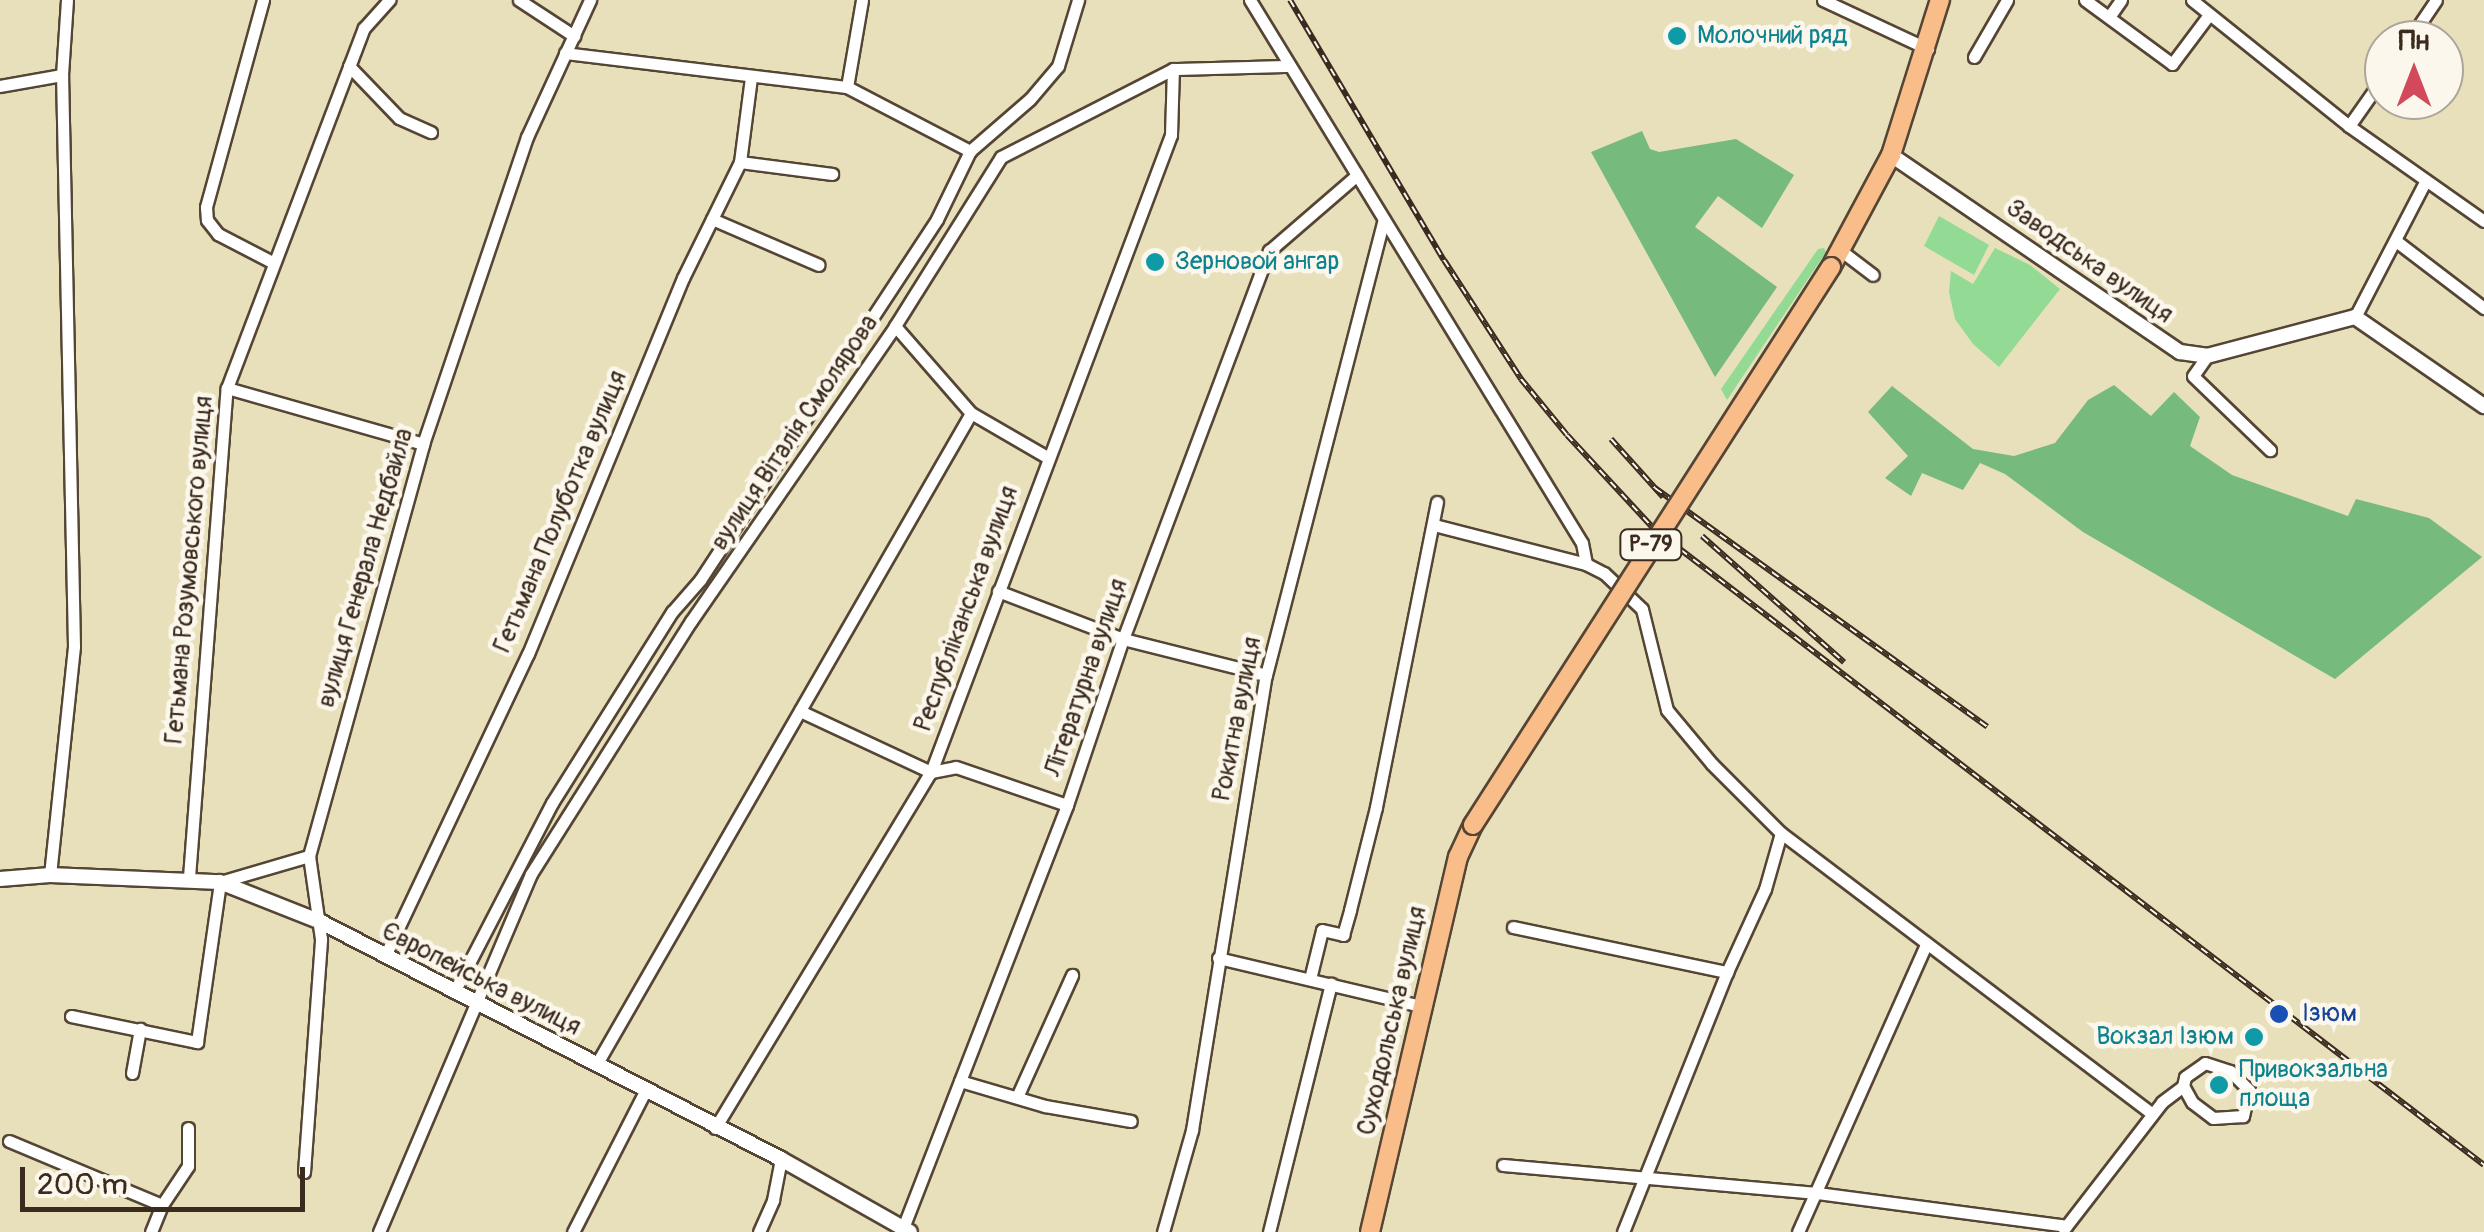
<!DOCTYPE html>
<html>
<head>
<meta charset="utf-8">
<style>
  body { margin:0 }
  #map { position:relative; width:2484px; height:1232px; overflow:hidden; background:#e8e0ba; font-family:Pangolin,sans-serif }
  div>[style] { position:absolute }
  .green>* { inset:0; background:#93da94 }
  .forest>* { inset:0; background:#76ba7e }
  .roads { filter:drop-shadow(2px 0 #554535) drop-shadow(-2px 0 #554535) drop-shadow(0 2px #554535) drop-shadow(0 -2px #554535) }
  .minor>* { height:11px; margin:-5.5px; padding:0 5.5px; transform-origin:5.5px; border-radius:5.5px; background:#fff }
  .tertiary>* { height:14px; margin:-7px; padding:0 7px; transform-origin:7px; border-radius:7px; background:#fff }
  .primary>* { height:18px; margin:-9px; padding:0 9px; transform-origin:9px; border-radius:9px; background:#f8bd89 }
  .rail>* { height:6px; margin-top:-3px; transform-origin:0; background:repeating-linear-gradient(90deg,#fbf7ec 0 8px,#3b2a1e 0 16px); box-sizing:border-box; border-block:2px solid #3b2a1e }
  .bridges { filter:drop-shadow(2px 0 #554535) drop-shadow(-2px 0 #554535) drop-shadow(0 2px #554535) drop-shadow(0 -2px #554535) }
  .primary-bridge>* { height:18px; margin:-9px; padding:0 9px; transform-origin:9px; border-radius:9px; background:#f8bd89 }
  .dots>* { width:28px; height:28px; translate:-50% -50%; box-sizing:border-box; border:5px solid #fbf7ec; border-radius:50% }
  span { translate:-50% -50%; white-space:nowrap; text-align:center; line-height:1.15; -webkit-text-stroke:9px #fbf7ec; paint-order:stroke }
  .shield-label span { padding:2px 8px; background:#fbf7ec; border:2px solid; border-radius:8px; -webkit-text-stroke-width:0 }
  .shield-label { font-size:22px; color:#3b2a1e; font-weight:700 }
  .culture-label { font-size:25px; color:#0d838f }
  .left { translate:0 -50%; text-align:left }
  .right { translate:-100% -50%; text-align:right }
  .street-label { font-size:25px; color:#3b2a1e }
  .transit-label { font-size:25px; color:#164399 }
  .north { position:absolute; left:2364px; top:20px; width:100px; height:100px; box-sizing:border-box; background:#fbf7ec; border:2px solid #aea59a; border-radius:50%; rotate:0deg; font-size:28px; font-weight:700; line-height:40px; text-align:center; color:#3b2a1e }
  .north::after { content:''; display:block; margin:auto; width:35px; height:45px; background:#d1495b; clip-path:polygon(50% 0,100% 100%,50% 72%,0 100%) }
  .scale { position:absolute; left:20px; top:1167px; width:285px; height:45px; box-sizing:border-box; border:5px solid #3b2a1e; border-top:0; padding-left:12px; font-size:30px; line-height:35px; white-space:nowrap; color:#3b2a1e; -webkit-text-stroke:8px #fbf7ec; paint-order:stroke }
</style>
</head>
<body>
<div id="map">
  <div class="green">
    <i style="clip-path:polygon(1939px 216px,1989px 245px,1974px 275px,1924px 246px)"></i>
    <i style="clip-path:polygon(1824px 248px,1826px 252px,1727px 400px,1721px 389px,1818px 249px)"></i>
    <i style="clip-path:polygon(1995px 248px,2030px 265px,2060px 289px,1999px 367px,1973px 344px,1955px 319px,1949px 292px,1951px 271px,1973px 284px)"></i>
  </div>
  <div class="forest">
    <i style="clip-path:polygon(1642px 131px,1650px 149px,1659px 152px,1736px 139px,1794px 175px,1762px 228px,1718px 196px,1695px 227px,1777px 287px,1715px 377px,1591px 152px)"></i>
    <i style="clip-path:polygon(2114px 385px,2151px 416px,2174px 392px,2200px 417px,2190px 446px,2232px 475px,2348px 516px,2356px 499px,2429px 518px,2482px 557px,2335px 679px,2083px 532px,2005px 474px,1980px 463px,1963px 490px,1922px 473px,1911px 496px,1885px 478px,1908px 456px,1868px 412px,1892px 386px,1973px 449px,2014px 456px,2055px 443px,2088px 400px)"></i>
  </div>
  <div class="roads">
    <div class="minor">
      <i style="left:263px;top:0;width:215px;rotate:105.4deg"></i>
      <i style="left:206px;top:207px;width:13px;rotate:86deg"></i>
      <i style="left:207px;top:220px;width:18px;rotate:52deg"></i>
      <i style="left:218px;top:234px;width:63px;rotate:27.4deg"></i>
      <i style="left:519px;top:0;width:66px;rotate:33.2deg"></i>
      <i style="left:1250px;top:0;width:636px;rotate:58.56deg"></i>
      <i style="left:1582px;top:543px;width:21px;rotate:79deg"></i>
      <i style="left:1586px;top:564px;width:20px;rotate:27deg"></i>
      <i style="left:1604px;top:573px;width:52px;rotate:43.5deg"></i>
      <i style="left:1642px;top:609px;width:104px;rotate:76.1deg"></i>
      <i style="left:1667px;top:710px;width:70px;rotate:50.2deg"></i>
      <i style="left:1712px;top:764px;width:98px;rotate:45deg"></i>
      <i style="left:1781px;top:833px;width:465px;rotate:37.1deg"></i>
      <i style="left:1823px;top:0;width:116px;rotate:25deg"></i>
      <i style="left:2085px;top:0;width:108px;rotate:36.3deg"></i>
      <i style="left:2172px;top:64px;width:60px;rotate:-53.1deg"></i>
      <i style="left:2192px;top:0;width:201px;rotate:38.7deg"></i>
      <i style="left:2349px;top:126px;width:165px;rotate:35.1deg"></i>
      <i style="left:2109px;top:17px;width:21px;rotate:-55deg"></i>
      <i style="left:2409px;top:40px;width:48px;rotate:-56deg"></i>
      <i style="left:565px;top:53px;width:284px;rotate:6.9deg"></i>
      <i style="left:847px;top:87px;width:139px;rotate:27.5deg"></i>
      <i style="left:1974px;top:57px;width:66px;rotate:-59.9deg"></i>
      <i style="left:349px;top:66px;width:72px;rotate:46.1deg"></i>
      <i style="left:399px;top:118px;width:35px;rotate:24deg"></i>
      <i style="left:0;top:86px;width:63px;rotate:-10.1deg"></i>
      <i style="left:847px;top:87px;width:88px;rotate:-80.2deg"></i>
      <i style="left:2349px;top:126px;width:61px;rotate:-55deg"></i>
      <i style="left:740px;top:162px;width:93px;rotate:7.4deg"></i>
      <i style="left:712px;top:219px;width:116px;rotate:23.3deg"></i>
      <i style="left:2396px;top:241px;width:111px;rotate:37.3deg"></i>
      <i style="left:1840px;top:250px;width:41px;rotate:37.1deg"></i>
      <i style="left:2355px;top:317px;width:154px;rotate:-62.6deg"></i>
      <i style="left:895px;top:326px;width:116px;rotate:48.9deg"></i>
      <i style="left:971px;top:413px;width:88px;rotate:30.1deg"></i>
      <i style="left:2207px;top:356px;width:24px;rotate:125deg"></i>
      <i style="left:2193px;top:376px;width:107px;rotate:43.9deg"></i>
      <i style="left:227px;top:388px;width:204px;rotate:15.9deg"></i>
      <i style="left:1434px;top:525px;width:157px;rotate:14.4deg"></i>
      <i style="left:998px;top:591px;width:134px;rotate:21deg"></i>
      <i style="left:1123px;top:639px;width:147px;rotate:14.1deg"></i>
      <i style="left:800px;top:711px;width:145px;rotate:25deg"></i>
      <i style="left:931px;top:772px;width:25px;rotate:-11deg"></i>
      <i style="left:956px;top:767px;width:117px;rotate:18.9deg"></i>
      <i style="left:50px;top:875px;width:230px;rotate:-84deg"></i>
      <i style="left:74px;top:646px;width:571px;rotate:-91.2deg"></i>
      <i style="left:62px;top:75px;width:75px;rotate:-86.2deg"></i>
      <i style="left:189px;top:877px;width:490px;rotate:-85.6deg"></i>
      <i style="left:227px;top:388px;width:385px;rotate:-69.2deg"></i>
      <i style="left:364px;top:28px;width:38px;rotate:-48deg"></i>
      <i style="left:1513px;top:927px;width:219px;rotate:11.9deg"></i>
      <i style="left:385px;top:956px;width:334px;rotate:-64.7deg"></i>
      <i style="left:528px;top:654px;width:407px;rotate:-67.6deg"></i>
      <i style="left:683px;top:278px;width:129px;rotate:-63.8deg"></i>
      <i style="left:740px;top:162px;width:86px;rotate:-82.6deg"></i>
      <i style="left:1218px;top:958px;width:209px;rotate:13.3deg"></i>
      <i style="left:1310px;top:979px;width:50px;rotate:-76.2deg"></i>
      <i style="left:1322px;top:930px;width:22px;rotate:13deg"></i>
      <i style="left:1343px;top:935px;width:26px;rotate:-74deg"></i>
      <i style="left:1350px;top:910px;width:106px;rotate:-75.8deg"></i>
      <i style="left:1376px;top:807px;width:311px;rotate:-78.7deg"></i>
      <i style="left:454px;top:992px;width:213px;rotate:-62.6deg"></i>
      <i style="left:552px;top:803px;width:226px;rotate:-57.9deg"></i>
      <i style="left:672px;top:612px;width:43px;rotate:-48.8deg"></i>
      <i style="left:700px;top:580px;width:432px;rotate:-56.7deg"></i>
      <i style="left:937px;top:219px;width:76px;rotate:-64.1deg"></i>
      <i style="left:970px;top:151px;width:79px;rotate:-40.9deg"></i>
      <i style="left:1030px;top:99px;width:43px;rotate:-49.7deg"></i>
      <i style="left:1058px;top:66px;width:69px;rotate:-73.1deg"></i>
      <i style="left:71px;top:1016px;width:129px;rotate:11.7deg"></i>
      <i style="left:197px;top:1042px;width:162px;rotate:-81.8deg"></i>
      <i style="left:220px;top:882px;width:93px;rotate:-16.3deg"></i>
      <i style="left:2205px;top:1063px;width:26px;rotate:18deg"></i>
      <i style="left:2230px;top:1071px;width:27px;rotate:45deg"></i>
      <i style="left:2249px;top:1090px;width:27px;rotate:103deg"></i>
      <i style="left:2243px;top:1116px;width:30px;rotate:176deg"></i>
      <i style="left:2213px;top:1118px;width:26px;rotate:-143deg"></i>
      <i style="left:2192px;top:1102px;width:18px;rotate:-119deg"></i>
      <i style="left:2183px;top:1086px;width:9px;rotate:-77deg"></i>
      <i style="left:2185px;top:1077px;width:24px;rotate:-35deg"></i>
      <i style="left:596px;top:1065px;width:752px;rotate:-60.09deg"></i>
      <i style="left:132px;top:1073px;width:45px;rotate:-79.7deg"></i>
      <i style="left:960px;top:1081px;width:89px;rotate:16.4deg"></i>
      <i style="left:1045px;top:1106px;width:87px;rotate:9.9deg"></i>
      <i style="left:1017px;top:1097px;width:134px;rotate:-65.7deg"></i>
      <i style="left:715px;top:1128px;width:416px;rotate:-58.8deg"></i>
      <i style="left:931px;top:772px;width:681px;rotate:-69.36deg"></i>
      <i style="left:1171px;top:135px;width:66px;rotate:-88.3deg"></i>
      <i style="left:9px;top:1141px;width:166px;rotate:22.7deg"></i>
      <i style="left:162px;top:1205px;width:47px;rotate:-56.3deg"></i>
      <i style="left:188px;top:1166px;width:38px;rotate:-90deg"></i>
      <i style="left:1503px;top:1165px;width:315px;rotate:5.1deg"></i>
      <i style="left:1817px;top:1193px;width:251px;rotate:7.5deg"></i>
      <i style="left:304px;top:1172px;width:234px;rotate:-85.8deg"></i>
      <i style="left:321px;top:939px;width:84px;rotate:-98.2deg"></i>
      <i style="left:309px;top:856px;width:427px;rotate:-74.5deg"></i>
      <i style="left:423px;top:444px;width:324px;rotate:-71.3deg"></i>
      <i style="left:527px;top:137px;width:151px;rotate:-65.3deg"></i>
      <i style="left:903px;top:1228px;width:454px;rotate:-68.8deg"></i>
      <i style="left:1067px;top:805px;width:175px;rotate:-71.4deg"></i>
      <i style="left:1123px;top:639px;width:415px;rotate:-69.4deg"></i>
      <i style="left:1269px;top:251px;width:116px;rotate:-40.8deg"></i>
      <i style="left:2064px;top:1229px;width:160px;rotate:-52.3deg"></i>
      <i style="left:2162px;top:1102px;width:26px;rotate:-37deg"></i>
      <i style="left:151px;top:1232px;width:29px;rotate:-68deg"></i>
      <i style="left:379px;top:1232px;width:389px;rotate:-67deg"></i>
      <i style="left:531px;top:874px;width:299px;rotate:-57.7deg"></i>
      <i style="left:691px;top:621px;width:359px;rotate:-55.3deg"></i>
      <i style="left:895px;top:326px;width:199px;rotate:-57.9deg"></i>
      <i style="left:1001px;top:157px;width:193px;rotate:-27.1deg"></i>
      <i style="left:1173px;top:69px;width:115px;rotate:-1.5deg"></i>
      <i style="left:573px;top:1232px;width:158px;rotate:-62.9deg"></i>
      <i style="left:759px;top:1232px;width:35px;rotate:-66deg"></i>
      <i style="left:773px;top:1200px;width:42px;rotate:-79deg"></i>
      <i style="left:1163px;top:1232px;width:106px;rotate:-74.1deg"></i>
      <i style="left:1192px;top:1130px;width:461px;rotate:-80.8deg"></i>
      <i style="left:1266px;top:675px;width:470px;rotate:-75.5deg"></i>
      <i style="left:1269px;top:1232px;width:256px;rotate:-76deg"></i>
      <i style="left:1623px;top:1232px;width:280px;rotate:-68.2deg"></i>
      <i style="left:1727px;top:972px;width:91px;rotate:-65.4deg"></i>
      <i style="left:1765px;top:889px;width:58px;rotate:-74.1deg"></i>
      <i style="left:1798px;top:1232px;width:315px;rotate:-66deg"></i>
    </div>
    <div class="tertiary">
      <i style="left:1891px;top:155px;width:350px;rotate:34.3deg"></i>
      <i style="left:2180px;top:352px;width:27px;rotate:8deg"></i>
      <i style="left:2207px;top:356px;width:153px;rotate:-14.8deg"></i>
      <i style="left:2355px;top:317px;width:157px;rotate:34.6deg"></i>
      <i style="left:0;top:879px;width:50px;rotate:-4.6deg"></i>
      <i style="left:50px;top:875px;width:170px;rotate:2.4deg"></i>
      <i style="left:220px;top:882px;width:109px;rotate:21.6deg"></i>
      <i style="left:321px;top:922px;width:517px;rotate:27.26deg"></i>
      <i style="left:781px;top:1159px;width:148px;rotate:29.5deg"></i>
    </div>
    <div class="primary">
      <i style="left:1831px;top:267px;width:127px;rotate:-61.8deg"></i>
      <i style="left:1891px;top:155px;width:163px;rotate:-72.5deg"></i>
      <i style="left:1370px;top:1232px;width:385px;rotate:-76.8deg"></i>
      <i style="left:1458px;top:857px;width:35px;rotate:-65deg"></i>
    </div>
  </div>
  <div class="rail">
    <i style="left:1290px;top:0;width:302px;rotate:59.4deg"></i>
    <i style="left:1444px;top:260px;width:142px;rotate:57.1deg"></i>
    <i style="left:1521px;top:379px;width:72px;rotate:50.6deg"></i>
    <i style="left:1567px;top:435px;width:129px;rotate:47.2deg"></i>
    <i style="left:1655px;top:530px;width:1044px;rotate:37.45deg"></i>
    <i style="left:1611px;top:439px;width:78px;rotate:48.1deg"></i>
    <i style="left:1655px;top:488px;width:409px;rotate:35.7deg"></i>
    <i style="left:1702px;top:536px;width:190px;rotate:41.6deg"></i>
  </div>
  <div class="bridges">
    <div class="primary-bridge">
      <i style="left:1473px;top:825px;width:663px;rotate:-57.32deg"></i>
    </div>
  </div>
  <div class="dots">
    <i style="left:1677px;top:36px;background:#0f9aa8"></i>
    <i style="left:1155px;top:262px;background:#0f9aa8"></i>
    <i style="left:2279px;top:1014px;background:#1a4fb4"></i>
    <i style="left:2254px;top:1037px;background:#0f9aa8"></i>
    <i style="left:2219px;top:1085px;background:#0f9aa8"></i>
  </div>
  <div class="shield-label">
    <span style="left:1651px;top:545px">Р-79</span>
  </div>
  <div class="culture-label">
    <span class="left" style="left:1697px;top:36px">Молочний ряд</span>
    <span class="left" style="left:1175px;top:262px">Зерновой ангар</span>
    <span class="right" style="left:2234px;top:1037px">Вокзал Ізюм</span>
    <span class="left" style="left:2239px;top:1085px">Привокзальна<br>площа</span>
  </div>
  <div class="street-label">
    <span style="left:2089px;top:262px;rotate:35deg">Заводська вулиця</span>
    <span style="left:795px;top:433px;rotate:-56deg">вулиця Віталія Смолярова</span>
    <span style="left:561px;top:512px;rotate:-67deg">Гетьмана Полуботка вулиця</span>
    <span style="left:366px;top:568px;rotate:-74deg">вулиця Генерала Недбайла</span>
    <span style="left:190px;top:570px;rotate:-85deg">Гетьмана Розумовського вулиця</span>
    <span style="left:967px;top:609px;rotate:-70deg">Республіканська вулиця</span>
    <span style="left:1087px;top:678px;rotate:-71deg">Літературна вулиця</span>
    <span style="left:1238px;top:719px;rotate:-79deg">Рокитна вулиця</span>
    <span style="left:481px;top:980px;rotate:27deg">Європейська вулиця</span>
    <span style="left:1393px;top:1021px;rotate:-77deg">Суходольська вулиця</span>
  </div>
  <div class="transit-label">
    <span class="left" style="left:2302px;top:1014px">Ізюм</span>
  </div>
  <div class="north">Пн</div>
  <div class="scale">200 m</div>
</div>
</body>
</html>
